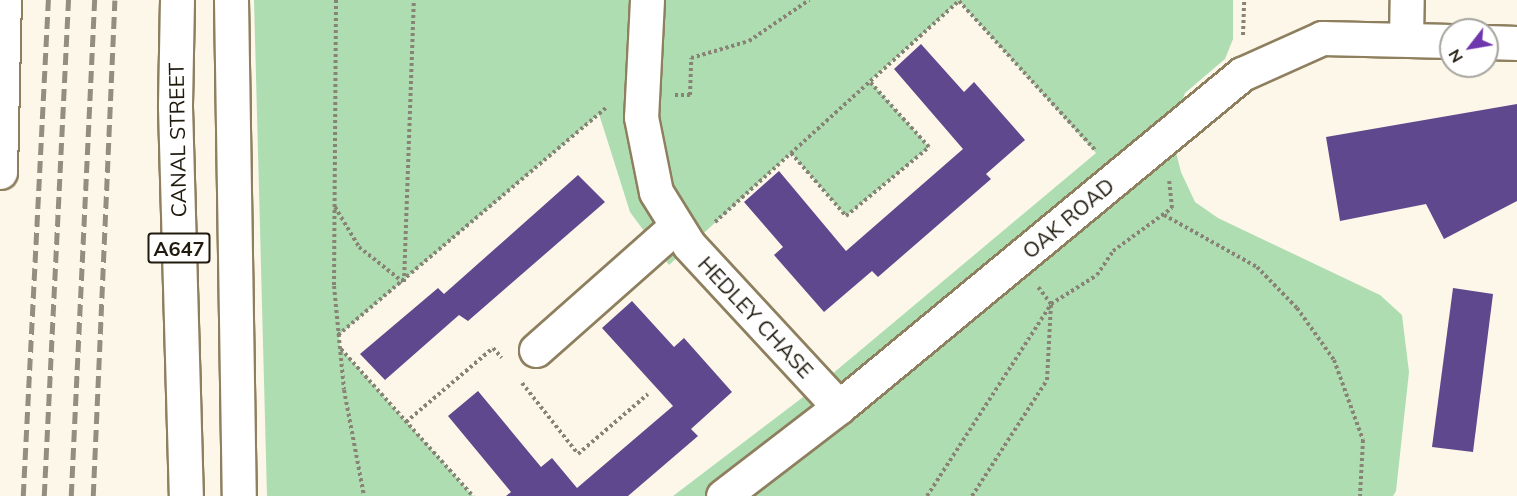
<!DOCTYPE html>
<html>
<head>
<meta charset="utf-8">
<style>
  body { margin:0 }
  #map { position:relative; width:1517px; height:496px; overflow:hidden; background:#fdf7e9; font-family:Mulish,sans-serif }
  div>[style] { position:absolute }
  .green>* { inset:0; background:#afddb2 }
  .building>* { inset:0; background:#5f488d }
  .path>* { height:4px; margin-top:-2px; transform-origin:0; background:repeating-linear-gradient(90deg,#898376 0 3px,transparent 0 6px) }
  .roads { filter:drop-shadow(2px 0 #8e7f5f) drop-shadow(-2px 0 #8e7f5f) drop-shadow(0 2px #8e7f5f) drop-shadow(0 -2px #8e7f5f) }
  .minor>* { height:33px; margin:-16.5px; padding:0 16.5px; transform-origin:16.5px; border-radius:16.5px; background:#fff }
  .major>* { height:33px; margin:-16.5px; padding:0 16.5px; transform-origin:16.5px; border-radius:16.5px; background:#fff }
  .rail>* { height:4.5px; margin-top:-2.25px; transform-origin:0; background:repeating-linear-gradient(90deg,#948e81 0 12px,transparent 0 18px) }
  span { translate:-50% -50%; white-space:nowrap; text-align:center; line-height:1.15; -webkit-text-stroke:6px #fff; paint-order:stroke }
  .shield-label span { padding:2px 4px; background:#fff; border:2px solid; border-radius:4px; -webkit-text-stroke-width:0 }
  .shield-label { font-size:20px; color:#211b0f; font-weight:700 }
  .street-label { font-size:21px; color:#211b0f }
  .north { position:absolute; left:1439px; top:18px; width:60px; height:60px; box-sizing:border-box; background:#fff; border:2px solid #a6a49f; border-radius:50%; rotate:239deg; font-size:16px; font-weight:700; line-height:24px; text-align:center; color:#211b0f }
  .north::after { content:''; display:block; margin:auto; width:21px; height:27px; background:#6e37ad; clip-path:polygon(50% 0,100% 100%,50% 72%,0 100%) }
</style>
</head>
<body>
<div id="map">
  <div class="green">
    <i style="clip-path:polygon(254px 0,1233px 0,1233px 39px,1225px 59px,1185px 93px,1177px 115px,1173px 140px,1181px 172px,1195px 202px,1218px 218px,1380px 295px,1402px 315px,1409px 372px,1396px 491px,1393px 496px,673px 496px,819px 385px,1096px 153px,959px 1px,870px 81px,929px 147px,846px 216px,791px 153px,669px 265px,630px 212px,599px 114px,339px 335px,340px 348px,473px 496px,267px 496px)"></i>
  </div>
  <div class="building">
    <i style="clip-path:polygon(921px 44px,964px 92px,974px 82px,1025px 140px,986px 174px,991px 179px,878px 277px,872px 271px,824px 312px,774px 255px,783px 247px,744px 202px,779px 171px,846px 251px,963px 149px,894px 69px)"></i>
    <i style="clip-path:polygon(1517px 104px,1517px 201px,1444px 239px,1426px 204px,1340px 221px,1326px 137px)"></i>
    <i style="clip-path:polygon(578px 175px,605px 202px,468px 321px,459px 315px,385px 380px,360px 354px,438px 288px,444px 294px)"></i>
    <i style="clip-path:polygon(1453px 288px,1493px 294px,1473px 452px,1432px 447px)"></i>
    <i style="clip-path:polygon(632px 301px,674px 347px,684px 338px,732px 392px,691px 429px,698px 436px,628px 496px,506px 496px,511px 492px,448px 416px,478px 391px,541px 467px,552px 458px,577px 488px,673px 406px,602px 328px)"></i>
  </div>
  <div class="path">
    <i style="left:336px;top:0;width:286px;rotate:90.4deg"></i>
    <i style="left:334px;top:286px;width:104px;rotate:84.5deg"></i>
    <i style="left:344px;top:390px;width:108px;rotate:79.3deg"></i>
    <i style="left:1243px;top:35px;width:35px;rotate:-88deg"></i>
    <i style="left:675px;top:95px;width:15px"></i>
    <i style="left:690px;top:95px;width:37px;rotate:-88deg"></i>
    <i style="left:691px;top:58px;width:60px;rotate:-16.3deg"></i>
    <i style="left:749px;top:41px;width:73px;rotate:-34.3deg"></i>
    <i style="left:791px;top:153px;width:84px;rotate:48.9deg"></i>
    <i style="left:846px;top:216px;width:108px;rotate:-39.7deg"></i>
    <i style="left:929px;top:147px;width:88px;rotate:-132.2deg"></i>
    <i style="left:335px;top:207px;width:47px;rotate:59deg"></i>
    <i style="left:359px;top:247px;width:56px;rotate:38.5deg"></i>
    <i style="left:1164px;top:215px;width:107px;rotate:29.2deg"></i>
    <i style="left:1257px;top:267px;width:57px;rotate:45.7deg"></i>
    <i style="left:1297px;top:308px;width:64px;rotate:54.6deg"></i>
    <i style="left:1334px;top:360px;width:85px;rotate:70.1deg"></i>
    <i style="left:1363px;top:440px;width:56px;rotate:93.1deg"></i>
    <i style="left:715px;top:222px;width:329px;rotate:-42.2deg"></i>
    <i style="left:959px;top:1px;width:203px;rotate:47.6deg"></i>
    <i style="left:404px;top:282px;width:282px;rotate:-88deg"></i>
    <i style="left:338px;top:335px;width:353px;rotate:-40.3deg"></i>
    <i style="left:341px;top:349px;width:198px;rotate:48.1deg"></i>
    <i style="left:522px;top:383px;width:90px;rotate:51.7deg"></i>
    <i style="left:578px;top:454px;width:92px;rotate:-40.6deg"></i>
    <i style="left:406px;top:422px;width:114px;rotate:-40.4deg"></i>
    <i style="left:493px;top:348px;width:13px;rotate:48deg"></i>
    <i style="left:927px;top:496px;width:229px;rotate:-57.1deg"></i>
    <i style="left:1051px;top:304px;width:54px;rotate:-32.2deg"></i>
    <i style="left:1097px;top:275px;width:29px;rotate:-56deg"></i>
    <i style="left:1113px;top:251px;width:73px;rotate:-36.1deg"></i>
    <i style="left:1172px;top:208px;width:27px;rotate:-96deg"></i>
    <i style="left:972px;top:496px;width:138px;rotate:-57.1deg"></i>
    <i style="left:1047px;top:380px;width:76px;rotate:-87deg"></i>
    <i style="left:1051px;top:304px;width:21px;rotate:-127deg"></i>
  </div>
  <div class="roads">
    <div class="minor">
      <i style="left:647px;top:0;width:117px;rotate:92.9deg"></i>
      <i style="left:641px;top:117px;width:76px;rotate:78.7deg"></i>
      <i style="left:656px;top:192px;width:62px;rotate:58.1deg"></i>
      <i style="left:689px;top:245px;width:221px;rotate:47.2deg"></i>
      <i style="left:1406px;top:39px;width:39px;rotate:-89deg"></i>
      <i style="left:1487px;top:42px;width:30px;rotate:2deg"></i>
      <i style="left:0;top:172px;width:172px;rotate:-88.7deg"></i>
      <i style="left:536px;top:350px;width:186px;rotate:-41.5deg"></i>
      <i style="left:723px;top:496px;width:146px;rotate:-37.5deg"></i>
      <i style="left:839px;top:407px;width:523px;rotate:-39.57deg"></i>
      <i style="left:1242px;top:74px;width:88px;rotate:-24.2deg"></i>
      <i style="left:1322px;top:38px;width:129px;rotate:1.3deg"></i>
    </div>
    <div class="major">
      <i style="left:177px;top:0;width:107px;rotate:91.1deg"></i>
      <i style="left:175px;top:107px;width:389px;rotate:88.4deg"></i>
      <i style="left:231px;top:0;width:496px;rotate:89.1deg"></i>
    </div>
  </div>
  <div class="rail">
    <i style="left:23px;top:496px;width:497px;rotate:-87.1deg"></i>
    <i style="left:44px;top:496px;width:497px;rotate:-87.2deg"></i>
    <i style="left:71px;top:496px;width:497px;rotate:-87.3deg"></i>
    <i style="left:93px;top:496px;width:496px;rotate:-87.5deg"></i>
  </div>
  <div class="shield-label">
    <span style="left:179px;top:248px">A647</span>
  </div>
  <div class="street-label">
    <span style="left:177px;top:140px;rotate:-91deg">CANAL STREET</span>
    <span style="left:1068px;top:218px;rotate:-40deg">OAK ROAD</span>
    <span style="left:756px;top:317px;rotate:47deg">HEDLEY CHASE</span>
  </div>
  <div class="north">N</div>
</div>
</body>
</html>
